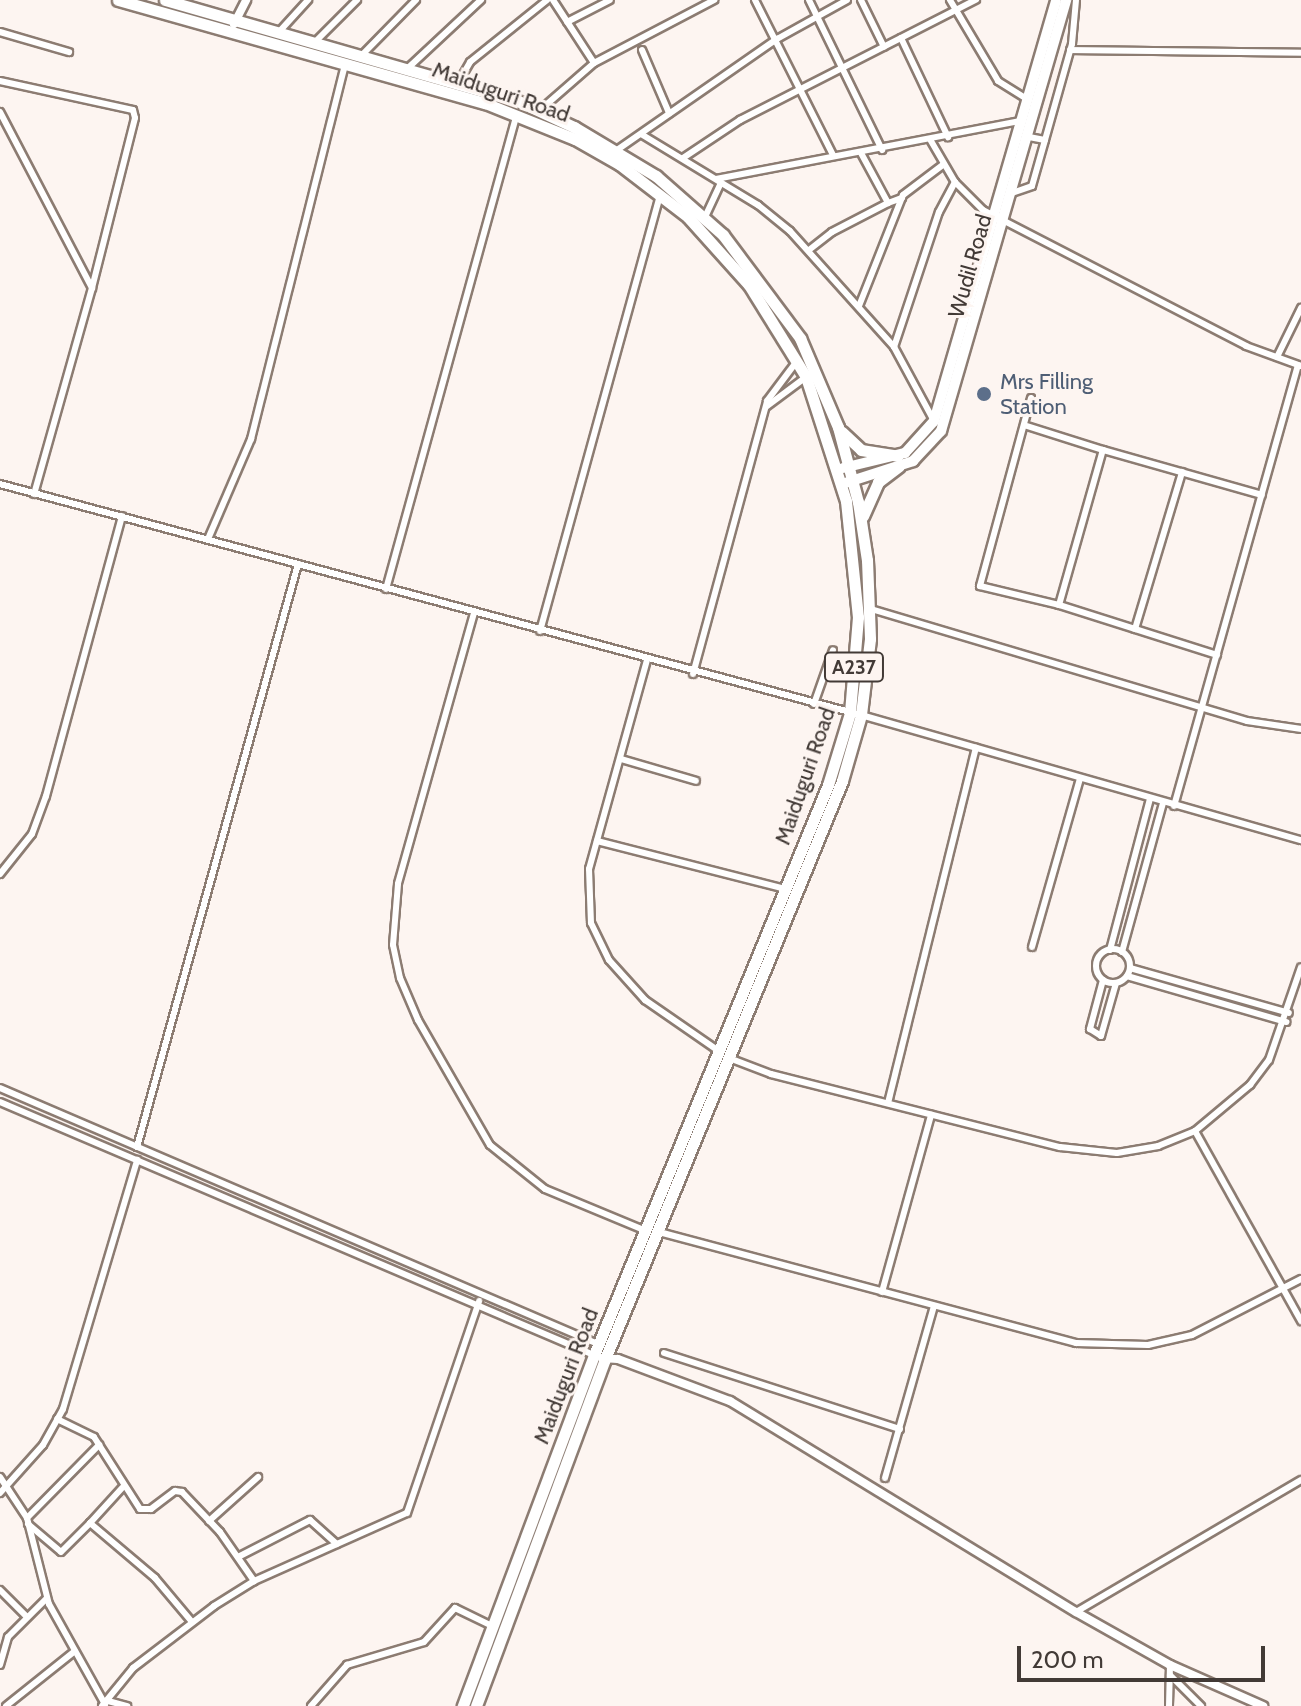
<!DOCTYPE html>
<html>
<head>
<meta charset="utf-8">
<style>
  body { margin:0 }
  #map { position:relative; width:1301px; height:1706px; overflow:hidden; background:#fdf5f1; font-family:Cabin,sans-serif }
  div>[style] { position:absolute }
  .roads { filter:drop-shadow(2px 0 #8c7c72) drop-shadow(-2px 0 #8c7c72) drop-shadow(0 2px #8c7c72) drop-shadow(0 -2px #8c7c72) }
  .minor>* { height:6px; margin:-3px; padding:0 3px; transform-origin:3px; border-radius:3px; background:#fff }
  .minor>.ring { margin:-3px; padding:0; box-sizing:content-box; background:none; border:6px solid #fff; border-radius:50% }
  .tertiary>* { height:8px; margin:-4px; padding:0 4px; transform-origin:4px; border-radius:4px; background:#fff }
  .primary>* { height:10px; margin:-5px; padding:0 5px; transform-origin:5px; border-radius:5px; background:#fff }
  .trunk>* { height:11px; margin:-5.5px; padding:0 5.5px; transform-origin:5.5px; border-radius:5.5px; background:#fff }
  .dots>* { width:22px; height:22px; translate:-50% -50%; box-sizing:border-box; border:4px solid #fdf5f1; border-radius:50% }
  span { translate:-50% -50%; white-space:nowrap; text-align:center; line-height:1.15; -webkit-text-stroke:6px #fdf5f1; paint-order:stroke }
  .shield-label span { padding:2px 6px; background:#fdf5f1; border:2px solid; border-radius:6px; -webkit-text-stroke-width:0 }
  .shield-label { font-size:20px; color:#423a36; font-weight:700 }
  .street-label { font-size:22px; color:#423a36 }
  .service-label { font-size:22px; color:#4e5e75 }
  .left { translate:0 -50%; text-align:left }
  .scale { position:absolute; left:1017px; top:1646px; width:248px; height:36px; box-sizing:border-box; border:4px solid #423a36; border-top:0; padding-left:10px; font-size:24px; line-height:28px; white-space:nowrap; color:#423a36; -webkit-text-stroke:6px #fdf5f1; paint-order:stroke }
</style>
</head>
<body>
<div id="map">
  <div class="roads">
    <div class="minor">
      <i style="left:553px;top:0;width:75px;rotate:56.9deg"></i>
      <i style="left:755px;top:0;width:174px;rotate:63.3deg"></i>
      <i style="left:809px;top:0;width:167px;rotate:64deg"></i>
      <i style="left:861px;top:0;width:52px;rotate:63.9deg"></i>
      <i style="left:950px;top:0;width:94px;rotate:59.3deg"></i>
      <i style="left:998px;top:81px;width:34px;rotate:32deg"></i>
      <i style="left:567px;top:22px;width:48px;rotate:-27.1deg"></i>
      <i style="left:0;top:32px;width:72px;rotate:16.2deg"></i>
      <i style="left:278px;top:33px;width:45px;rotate:-47.7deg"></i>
      <i style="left:901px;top:38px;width:110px;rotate:64.6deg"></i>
      <i style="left:314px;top:43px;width:61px;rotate:-45deg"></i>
      <i style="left:642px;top:50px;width:69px;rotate:66.8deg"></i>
      <i style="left:1070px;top:50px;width:231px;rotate:0.7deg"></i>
      <i style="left:360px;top:57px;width:80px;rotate:-45.5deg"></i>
      <i style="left:408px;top:68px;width:100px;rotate:-43deg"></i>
      <i style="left:0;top:81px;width:136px;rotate:12.3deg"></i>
      <i style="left:133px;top:110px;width:8px;rotate:76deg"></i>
      <i style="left:135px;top:118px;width:175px;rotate:104.2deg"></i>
      <i style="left:458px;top:83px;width:24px;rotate:-60deg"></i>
      <i style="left:470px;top:62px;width:99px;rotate:-38.8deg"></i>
      <i style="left:539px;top:111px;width:73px;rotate:-41.1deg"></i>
      <i style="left:594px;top:63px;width:136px;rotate:-27.7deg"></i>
      <i style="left:0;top:112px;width:199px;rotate:62.4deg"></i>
      <i style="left:92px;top:288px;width:214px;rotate:105.7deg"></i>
      <i style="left:641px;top:134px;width:137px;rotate:31.3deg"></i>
      <i style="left:758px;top:205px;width:41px;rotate:39.1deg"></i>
      <i style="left:790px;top:231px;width:156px;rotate:48.1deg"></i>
      <i style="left:894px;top:347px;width:82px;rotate:61.6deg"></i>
      <i style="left:1029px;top:137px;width:16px;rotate:11deg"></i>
      <i style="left:1045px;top:140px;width:100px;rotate:-74.3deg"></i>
      <i style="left:1072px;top:44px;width:44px;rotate:-84.8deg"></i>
      <i style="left:931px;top:141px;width:48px;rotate:59.7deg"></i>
      <i style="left:955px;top:182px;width:40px;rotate:45deg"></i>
      <i style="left:983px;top:210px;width:296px;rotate:27.3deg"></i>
      <i style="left:1246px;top:346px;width:59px;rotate:20deg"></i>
      <i style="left:617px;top:150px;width:195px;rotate:-34.8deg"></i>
      <i style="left:777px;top:39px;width:80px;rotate:-29.1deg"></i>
      <i style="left:861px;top:153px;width:57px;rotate:61.6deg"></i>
      <i style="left:888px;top:203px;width:15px;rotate:-20deg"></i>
      <i style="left:683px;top:158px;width:69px;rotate:-33.7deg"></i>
      <i style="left:740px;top:120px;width:265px;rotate:-27deg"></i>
      <i style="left:716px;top:179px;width:310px;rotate:-10.8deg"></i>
      <i style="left:1012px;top:193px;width:21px;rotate:-19deg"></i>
      <i style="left:1032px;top:186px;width:48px;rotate:-74.2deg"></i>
      <i style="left:705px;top:217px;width:38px;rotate:-65deg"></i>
      <i style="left:809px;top:250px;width:29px;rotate:-38deg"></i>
      <i style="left:832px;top:232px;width:63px;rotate:-27.4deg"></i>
      <i style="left:859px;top:306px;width:119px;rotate:-68.4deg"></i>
      <i style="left:903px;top:195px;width:51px;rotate:-37.1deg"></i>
      <i style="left:894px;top:347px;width:142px;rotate:-71.6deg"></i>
      <i style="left:939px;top:212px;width:34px;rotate:-62deg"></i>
      <i style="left:1277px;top:357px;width:55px;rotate:-63.9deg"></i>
      <i style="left:1031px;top:398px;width:195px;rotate:105.2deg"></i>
      <i style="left:980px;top:586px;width:81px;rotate:13.5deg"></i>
      <i style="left:767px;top:406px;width:49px;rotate:-36.6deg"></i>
      <i style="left:1027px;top:426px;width:80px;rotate:17.5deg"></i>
      <i style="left:0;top:484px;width:891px;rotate:15.02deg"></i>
      <i style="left:861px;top:715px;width:457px;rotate:15.9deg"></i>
      <i style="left:208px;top:539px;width:109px;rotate:-66.7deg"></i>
      <i style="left:251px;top:439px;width:387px;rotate:-75.9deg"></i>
      <i style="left:386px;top:589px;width:492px;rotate:-74.6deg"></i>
      <i style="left:871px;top:609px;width:392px;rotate:16.6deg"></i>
      <i style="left:1247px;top:721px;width:55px;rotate:8.4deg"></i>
      <i style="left:474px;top:613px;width:281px;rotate:105.7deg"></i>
      <i style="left:398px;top:884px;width:61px;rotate:94.7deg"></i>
      <i style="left:393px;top:945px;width:34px;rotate:78deg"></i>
      <i style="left:400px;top:978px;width:46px;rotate:66.8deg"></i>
      <i style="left:418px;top:1020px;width:144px;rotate:60.1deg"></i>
      <i style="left:490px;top:1145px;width:70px;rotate:38.7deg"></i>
      <i style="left:545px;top:1189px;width:107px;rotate:22.5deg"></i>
      <i style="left:1135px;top:629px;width:164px;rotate:-73.3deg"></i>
      <i style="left:540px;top:631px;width:452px;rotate:-74.6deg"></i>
      <i style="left:1217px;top:655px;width:166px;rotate:-162.4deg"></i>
      <i style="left:1059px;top:605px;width:161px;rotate:-74.2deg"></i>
      <i style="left:1103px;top:450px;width:165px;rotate:15.8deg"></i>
      <i style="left:647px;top:660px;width:217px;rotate:105.5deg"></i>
      <i style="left:589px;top:869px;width:54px;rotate:87.9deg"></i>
      <i style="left:591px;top:923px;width:41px;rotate:64.1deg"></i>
      <i style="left:609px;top:960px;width:54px;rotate:48deg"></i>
      <i style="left:645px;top:1000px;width:91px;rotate:34.7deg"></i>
      <i style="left:693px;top:674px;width:283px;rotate:-74.8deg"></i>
      <i style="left:767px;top:401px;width:50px;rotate:-53.1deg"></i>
      <i style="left:814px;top:704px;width:57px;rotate:-70.6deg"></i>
      <i style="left:621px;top:759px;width:78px;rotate:16.3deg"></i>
      <i style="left:1174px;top:806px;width:458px;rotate:-74.3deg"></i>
      <i style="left:597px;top:841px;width:194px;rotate:14.3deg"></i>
      <i style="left:0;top:874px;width:51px;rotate:-51.3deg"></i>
      <i style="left:32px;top:834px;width:40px;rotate:-69.8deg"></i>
      <i style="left:46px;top:796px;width:290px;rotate:-74.8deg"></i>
      <i style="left:1032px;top:947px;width:175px;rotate:-74.1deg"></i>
      <i class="ring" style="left:1096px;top:949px;width:28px;height:28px"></i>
      <i style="left:1110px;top:950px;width:156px;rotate:-75.2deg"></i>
      <i style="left:1122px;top:952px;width:155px;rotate:-74.6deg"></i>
      <i style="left:1130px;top:968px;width:165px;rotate:15.8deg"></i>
      <i style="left:1127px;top:976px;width:166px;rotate:16.1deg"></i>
      <i style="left:1103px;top:980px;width:51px;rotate:104.9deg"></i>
      <i style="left:1090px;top:1029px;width:13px;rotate:32deg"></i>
      <i style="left:1101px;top:1036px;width:55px;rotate:-74.2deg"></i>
      <i style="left:729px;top:1058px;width:45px;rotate:20.9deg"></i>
      <i style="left:771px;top:1074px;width:298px;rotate:14.2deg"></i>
      <i style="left:1060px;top:1147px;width:57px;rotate:6deg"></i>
      <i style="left:1117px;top:1153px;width:42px;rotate:-9.7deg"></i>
      <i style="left:1158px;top:1146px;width:40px;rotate:-22deg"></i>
      <i style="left:1195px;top:1131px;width:72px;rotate:-39.9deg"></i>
      <i style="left:1250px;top:1085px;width:31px;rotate:-53deg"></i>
      <i style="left:1269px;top:1060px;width:98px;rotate:-71deg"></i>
      <i style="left:0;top:1088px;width:650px;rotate:23.18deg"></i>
      <i style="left:0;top:1102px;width:646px;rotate:23.07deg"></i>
      <i style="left:888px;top:1103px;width:366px;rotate:-76.1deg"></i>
      <i style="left:1195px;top:1131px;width:218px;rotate:60.8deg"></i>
      <i style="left:137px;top:1147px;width:605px;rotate:-74.56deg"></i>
      <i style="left:659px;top:1232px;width:432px;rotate:14.9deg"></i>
      <i style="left:1076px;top:1343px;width:72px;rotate:1.6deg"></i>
      <i style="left:1148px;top:1345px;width:45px;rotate:-12.8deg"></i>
      <i style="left:1192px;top:1335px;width:123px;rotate:-27.2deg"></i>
      <i style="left:882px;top:1292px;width:184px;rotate:-74.5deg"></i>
      <i style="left:664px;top:1353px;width:248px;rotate:17.9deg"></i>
      <i style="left:57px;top:1419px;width:41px;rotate:25.9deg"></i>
      <i style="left:94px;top:1437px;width:85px;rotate:57.4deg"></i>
      <i style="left:140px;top:1509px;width:11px"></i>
      <i style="left:151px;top:1509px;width:30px;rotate:-37deg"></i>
      <i style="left:175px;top:1491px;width:7px;rotate:8deg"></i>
      <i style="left:182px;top:1492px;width:55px;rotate:46.5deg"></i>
      <i style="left:220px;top:1532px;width:60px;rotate:55.2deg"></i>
      <i style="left:0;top:1477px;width:49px;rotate:56.6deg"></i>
      <i style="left:27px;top:1518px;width:89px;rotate:75.7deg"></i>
      <i style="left:49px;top:1604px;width:115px;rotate:60.8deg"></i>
      <i style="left:885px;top:1478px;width:179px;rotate:-74.1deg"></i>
      <i style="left:122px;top:1488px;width:47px;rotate:132.4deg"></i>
      <i style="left:90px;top:1523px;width:85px;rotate:40.2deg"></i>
      <i style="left:155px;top:1578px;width:57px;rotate:49.9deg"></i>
      <i style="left:0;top:1493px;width:64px;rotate:-48.1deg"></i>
      <i style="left:43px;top:1445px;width:41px;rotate:-60.9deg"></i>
      <i style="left:63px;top:1409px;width:260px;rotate:-73.4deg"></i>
      <i style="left:27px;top:1518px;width:103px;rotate:-45.4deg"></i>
      <i style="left:209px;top:1521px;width:66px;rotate:-41.9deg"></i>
      <i style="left:28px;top:1524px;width:43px;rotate:40.3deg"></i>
      <i style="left:61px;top:1552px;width:41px;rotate:-45deg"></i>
      <i style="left:238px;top:1557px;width:81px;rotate:-27.2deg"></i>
      <i style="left:310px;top:1520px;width:36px;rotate:42deg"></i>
      <i style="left:0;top:1590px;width:38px;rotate:45deg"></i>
      <i style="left:1076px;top:1612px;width:261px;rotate:-30.4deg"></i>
      <i style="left:0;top:1665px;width:29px;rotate:-74deg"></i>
      <i style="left:8px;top:1637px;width:55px;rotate:-45deg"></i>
      <i style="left:1170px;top:1675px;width:44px;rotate:45deg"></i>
      <i style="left:108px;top:1701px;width:20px;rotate:15deg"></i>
      <i style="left:6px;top:1706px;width:88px;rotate:-38.6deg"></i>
      <i style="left:102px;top:1706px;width:49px;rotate:-50.8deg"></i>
      <i style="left:133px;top:1668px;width:102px;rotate:-37.4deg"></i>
      <i style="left:214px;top:1606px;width:47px;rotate:-32deg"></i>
      <i style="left:254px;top:1581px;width:167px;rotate:-24deg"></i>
      <i style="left:407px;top:1513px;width:224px;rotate:-71.2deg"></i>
      <i style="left:311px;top:1706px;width:55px;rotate:-48.7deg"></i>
      <i style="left:347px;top:1665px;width:80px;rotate:-16.6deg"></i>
      <i style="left:424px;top:1642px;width:46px;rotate:-47.6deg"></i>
      <i style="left:455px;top:1608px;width:41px;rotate:25.9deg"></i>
      <i style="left:1169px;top:1706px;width:41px;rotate:-88.6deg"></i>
    </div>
    <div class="tertiary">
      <i style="left:234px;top:24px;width:27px;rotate:-63deg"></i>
      <i style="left:602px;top:1358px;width:16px;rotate:4deg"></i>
      <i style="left:618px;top:1359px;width:120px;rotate:20.6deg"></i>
      <i style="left:730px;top:1401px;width:405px;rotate:31.4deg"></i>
      <i style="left:1076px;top:1612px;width:108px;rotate:29.4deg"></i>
      <i style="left:1170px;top:1665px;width:102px;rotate:23.8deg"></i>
    </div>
    <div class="primary">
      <i style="left:843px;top:468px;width:64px;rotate:-13.6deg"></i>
      <i style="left:905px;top:453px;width:43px;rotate:-47.8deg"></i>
      <i style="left:934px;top:421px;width:438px;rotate:-73.8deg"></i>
      <i style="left:842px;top:484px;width:75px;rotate:-17.9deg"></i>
      <i style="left:913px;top:461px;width:41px;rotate:-47deg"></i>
      <i style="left:941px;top:431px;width:449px;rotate:-73.8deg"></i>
    </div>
    <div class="trunk">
      <i style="left:118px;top:0;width:381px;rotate:15.7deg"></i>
      <i style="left:485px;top:103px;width:97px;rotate:21.8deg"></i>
      <i style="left:575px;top:139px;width:51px;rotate:29.6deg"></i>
      <i style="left:619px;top:164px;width:87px;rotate:37.5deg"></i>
      <i style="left:688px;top:217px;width:91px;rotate:48.1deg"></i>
      <i style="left:749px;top:285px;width:108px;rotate:58.2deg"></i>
      <i style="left:806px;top:377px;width:130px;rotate:72.1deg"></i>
      <i style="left:846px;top:501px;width:117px;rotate:84.1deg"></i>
      <i style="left:858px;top:617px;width:96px;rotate:94.8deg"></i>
      <i style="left:850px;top:713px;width:75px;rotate:107deg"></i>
      <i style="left:828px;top:785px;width:616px;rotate:112.32deg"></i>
      <i style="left:594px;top:1355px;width:375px;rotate:110.5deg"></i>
      <i style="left:165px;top:0;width:369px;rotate:16deg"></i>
      <i style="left:520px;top:102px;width:60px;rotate:24.8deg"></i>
      <i style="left:574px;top:127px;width:96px;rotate:30.9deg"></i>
      <i style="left:656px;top:176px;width:89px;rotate:41.4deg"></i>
      <i style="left:723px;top:235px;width:129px;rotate:53.2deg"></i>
      <i style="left:800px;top:338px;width:97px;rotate:66.9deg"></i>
      <i style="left:838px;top:427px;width:78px;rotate:75.1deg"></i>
      <i style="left:858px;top:502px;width:59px;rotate:81.2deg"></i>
      <i style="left:867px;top:560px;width:79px;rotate:87.8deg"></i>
      <i style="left:870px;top:639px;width:77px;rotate:96.8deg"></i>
      <i style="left:861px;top:715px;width:69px;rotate:106.1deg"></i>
      <i style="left:842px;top:781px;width:625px;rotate:112.3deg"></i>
      <i style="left:605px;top:1359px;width:370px;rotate:110.4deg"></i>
      <i style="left:842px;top:432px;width:26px;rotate:43deg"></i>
      <i style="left:861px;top:450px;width:37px;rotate:9deg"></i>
      <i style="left:863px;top:516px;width:37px;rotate:-66deg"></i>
      <i style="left:878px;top:482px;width:26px;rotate:-37deg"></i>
    </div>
  </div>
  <div class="dots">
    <i style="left:984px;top:394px;background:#5c6f8a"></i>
  </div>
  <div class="shield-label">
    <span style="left:854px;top:667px">A237</span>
  </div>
  <div class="street-label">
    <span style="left:501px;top:92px;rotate:19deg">Maiduguri Road</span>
    <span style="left:970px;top:266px;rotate:-74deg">Wudil Road</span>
    <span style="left:805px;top:776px;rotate:-71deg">Maiduguri Road</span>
    <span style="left:566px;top:1376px;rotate:-69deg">Maiduguri Road</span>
  </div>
  <div class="service-label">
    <span class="left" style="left:1000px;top:394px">Mrs Filling<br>Station</span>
  </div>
  <div class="scale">200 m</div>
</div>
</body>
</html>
